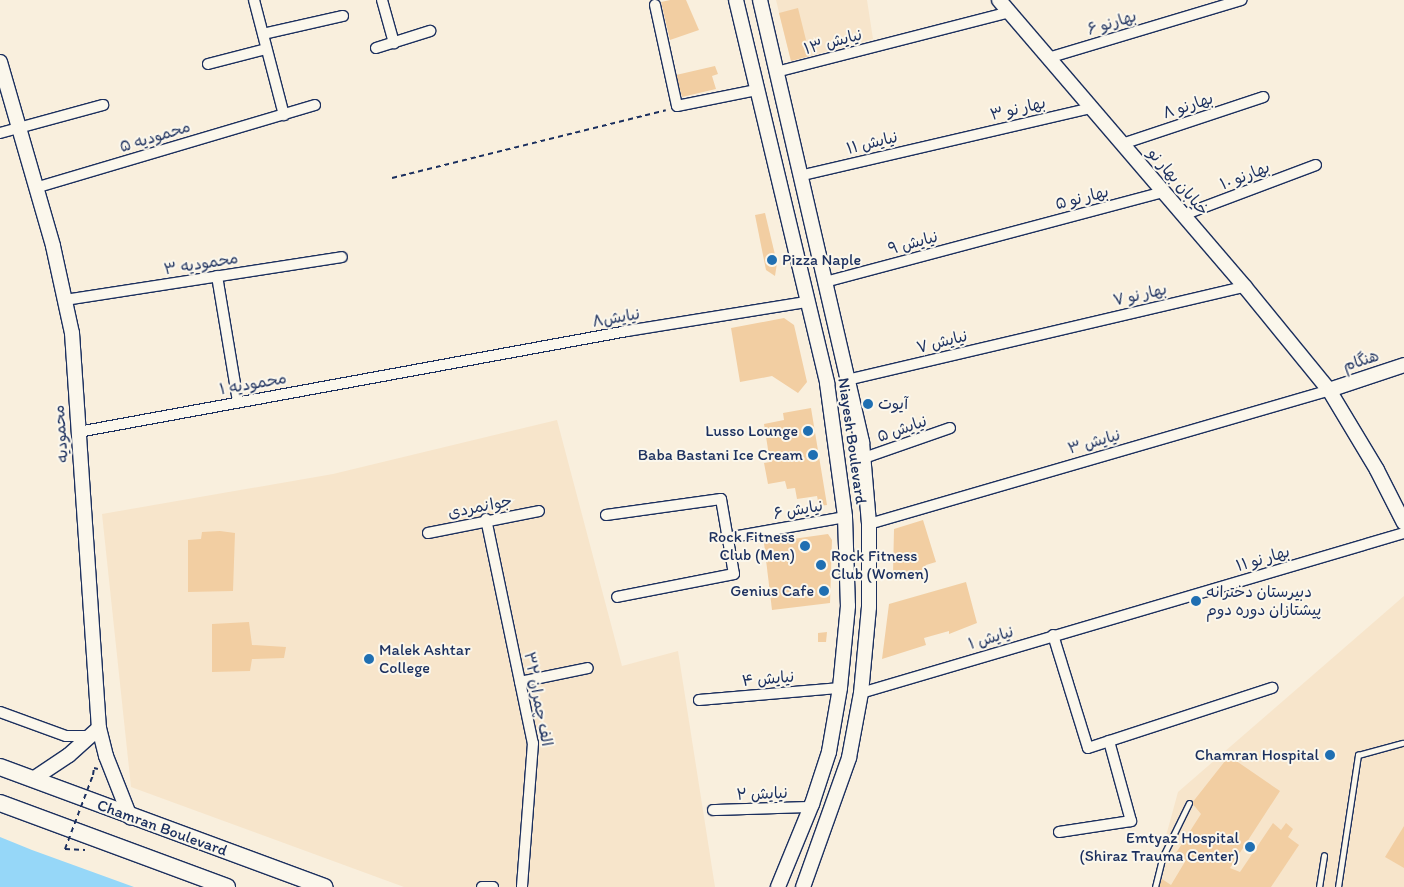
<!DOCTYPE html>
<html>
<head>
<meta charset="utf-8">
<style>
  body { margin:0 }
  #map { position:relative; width:1404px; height:887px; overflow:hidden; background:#f9efdd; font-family:Itim,"Playpen Sans Arabic",sans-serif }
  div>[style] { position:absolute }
  .built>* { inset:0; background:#f7e5cb }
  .water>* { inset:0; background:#96d7f8 }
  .building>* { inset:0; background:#f2cea2 }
  .path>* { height:2px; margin-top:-1px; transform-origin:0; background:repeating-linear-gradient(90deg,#1b2f5e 0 5px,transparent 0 9px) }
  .roads { filter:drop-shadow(1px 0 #1b2f5e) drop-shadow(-1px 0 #1b2f5e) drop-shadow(0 1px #1b2f5e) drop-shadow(0 -1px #1b2f5e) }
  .lane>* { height:5px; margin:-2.5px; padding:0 2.5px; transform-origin:2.5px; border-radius:2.5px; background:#fbf7ec }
  .street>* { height:10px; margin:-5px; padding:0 5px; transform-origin:5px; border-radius:5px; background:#fbf7ec }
  .secondary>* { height:14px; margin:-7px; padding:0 7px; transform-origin:7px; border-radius:7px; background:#fbf7ec }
  .primary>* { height:16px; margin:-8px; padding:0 8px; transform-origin:8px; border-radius:8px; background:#fbf7ec }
  .path-bridge>* { height:2px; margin-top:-1px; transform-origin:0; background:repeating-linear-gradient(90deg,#1b2f5e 0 5px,transparent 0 9px) }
  .dots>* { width:14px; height:14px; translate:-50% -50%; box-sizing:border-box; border:2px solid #fbf7ec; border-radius:50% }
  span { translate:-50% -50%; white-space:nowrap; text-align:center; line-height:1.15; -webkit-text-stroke:4px #fbf7ec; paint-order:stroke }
  .street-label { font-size:16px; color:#1b2f5e }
  .poi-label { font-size:16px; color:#1b2f5e }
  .left { translate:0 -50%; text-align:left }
  .right { translate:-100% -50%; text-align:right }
</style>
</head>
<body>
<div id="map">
  <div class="built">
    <i style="clip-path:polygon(776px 0,867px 0,873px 39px,791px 61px)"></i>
    <i style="clip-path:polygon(557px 420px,622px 666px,678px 651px,715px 887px,404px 887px,131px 787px,102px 514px,333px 474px)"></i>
    <i style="clip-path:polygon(1404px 596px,1404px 887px,1152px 887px,1178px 792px)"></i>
  </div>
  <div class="water">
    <i style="clip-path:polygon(0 837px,32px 850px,134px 887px,0 887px)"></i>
  </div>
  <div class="building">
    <i style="clip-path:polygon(670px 0,686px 0,699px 30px,670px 40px,661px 2px)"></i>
    <i style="clip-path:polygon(798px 8px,810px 56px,791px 61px,779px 13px)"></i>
    <i style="clip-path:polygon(715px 66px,718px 74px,712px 76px,716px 89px,682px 97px,676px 75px)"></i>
    <i style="clip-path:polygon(765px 213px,777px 263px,775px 276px,766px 270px,755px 215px)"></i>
    <i style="clip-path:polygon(784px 318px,794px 325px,807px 382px,798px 393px,772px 376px,740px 382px,731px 328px)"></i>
    <i style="clip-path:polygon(811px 408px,827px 505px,819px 506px,817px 496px,797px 499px,795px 488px,787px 489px,785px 481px,768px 484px,764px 463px,770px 462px,764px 424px,784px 420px,783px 413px)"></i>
    <i style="clip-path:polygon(923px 520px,936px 562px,926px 565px,915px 579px,893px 574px,894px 529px)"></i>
    <i style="clip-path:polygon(220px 531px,235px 533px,233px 591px,188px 592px,188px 540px,201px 539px,202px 532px)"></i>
    <i style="clip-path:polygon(828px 534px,832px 540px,830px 603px,772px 610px,764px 543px)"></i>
    <i style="clip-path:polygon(966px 582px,977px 623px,949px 634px,949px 631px,924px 638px,926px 645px,882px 659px,889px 604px)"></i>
    <i style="clip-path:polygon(249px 622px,252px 645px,286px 647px,284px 658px,252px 659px,250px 671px,212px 672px,212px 624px)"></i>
    <i style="clip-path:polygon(827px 632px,826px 642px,818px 642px,818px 633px)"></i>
    <i style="clip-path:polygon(1229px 756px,1280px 791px,1230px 868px,1240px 872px,1273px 823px,1281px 830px,1286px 823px,1293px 829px,1288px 837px,1299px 845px,1271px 887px,1158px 887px,1162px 879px,1171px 885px,1186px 860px,1176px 853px,1201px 814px,1192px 803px)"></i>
    <i style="clip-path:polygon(1404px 826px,1404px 868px,1385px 857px)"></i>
  </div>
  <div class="path">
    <i style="left:392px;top:178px;width:282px;rotate:-13.9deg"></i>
    <i style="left:93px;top:775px;width:7px;rotate:-82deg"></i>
    <i style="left:94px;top:768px;width:4px;rotate:14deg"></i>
    <i style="left:65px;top:849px;width:20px;rotate:3deg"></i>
  </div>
  <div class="roads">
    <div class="lane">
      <i style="left:1155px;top:887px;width:32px;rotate:-76deg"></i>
      <i style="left:1163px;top:856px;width:59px;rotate:-63.9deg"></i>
      <i style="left:1319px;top:887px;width:32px;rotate:-81deg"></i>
      <i style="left:1338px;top:887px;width:134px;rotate:-81.4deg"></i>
      <i style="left:1358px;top:755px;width:46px;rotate:-15.3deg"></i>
    </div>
    <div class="street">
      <i style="left:254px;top:0;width:119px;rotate:75.4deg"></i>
      <i style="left:382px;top:0;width:45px;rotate:74.4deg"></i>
      <i style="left:655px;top:5px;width:103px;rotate:77.7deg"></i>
      <i style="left:677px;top:106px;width:81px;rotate:-11.4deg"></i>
      <i style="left:263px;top:34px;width:82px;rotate:-12.7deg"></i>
      <i style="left:376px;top:48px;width:57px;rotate:-17.5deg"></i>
      <i style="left:1048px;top:58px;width:202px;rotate:-16.7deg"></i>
      <i style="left:208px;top:64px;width:60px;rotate:-14.5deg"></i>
      <i style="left:776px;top:72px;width:241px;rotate:-14.4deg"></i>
      <i style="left:0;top:133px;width:107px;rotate:-15.2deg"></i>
      <i style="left:1122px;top:144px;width:149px;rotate:-18.4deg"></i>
      <i style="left:799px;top:176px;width:300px;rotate:-13.1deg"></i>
      <i style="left:35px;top:188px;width:292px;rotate:-16.5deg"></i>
      <i style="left:1183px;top:215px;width:142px;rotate:-20.6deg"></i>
      <i style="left:217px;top:276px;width:128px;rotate:80.5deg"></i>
      <i style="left:825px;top:282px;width:351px;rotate:-14.9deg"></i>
      <i style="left:65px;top:300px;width:280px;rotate:-8.8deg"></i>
      <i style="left:847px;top:380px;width:409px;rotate:-13.2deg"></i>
      <i style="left:78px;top:432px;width:558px;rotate:-10.42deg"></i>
      <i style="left:627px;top:331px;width:181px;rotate:-9.2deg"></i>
      <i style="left:864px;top:458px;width:91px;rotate:-19.2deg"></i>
      <i style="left:606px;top:515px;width:116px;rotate:-7.9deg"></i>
      <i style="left:721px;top:499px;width:76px;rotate:80.2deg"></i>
      <i style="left:734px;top:574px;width:119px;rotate:168.9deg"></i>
      <i style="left:486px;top:519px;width:229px;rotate:78.2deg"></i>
      <i style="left:533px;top:743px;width:144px;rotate:94.4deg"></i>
      <i style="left:869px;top:524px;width:479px;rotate:-16.2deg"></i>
      <i style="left:428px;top:533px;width:113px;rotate:-11.2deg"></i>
      <i style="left:727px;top:538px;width:120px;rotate:-10.1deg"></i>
      <i style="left:1053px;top:635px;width:118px;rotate:72.8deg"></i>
      <i style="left:1088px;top:748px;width:194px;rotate:-18.1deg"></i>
      <i style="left:520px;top:682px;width:69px;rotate:-11.6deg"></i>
      <i style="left:861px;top:693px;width:566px;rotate:-16.42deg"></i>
      <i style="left:699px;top:700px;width:142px;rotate:-4.9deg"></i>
      <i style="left:0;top:712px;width:70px;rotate:20deg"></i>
      <i style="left:66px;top:736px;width:24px"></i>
      <i style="left:713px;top:810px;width:98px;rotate:-1.8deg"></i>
      <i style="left:1059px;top:832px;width:73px;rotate:-8.7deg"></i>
      <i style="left:1131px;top:821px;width:83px;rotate:-105.4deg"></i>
      <i style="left:482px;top:887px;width:11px"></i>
    </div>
    <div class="secondary">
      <i style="left:736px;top:0;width:394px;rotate:76.6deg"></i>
      <i style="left:827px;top:383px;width:135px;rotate:82.3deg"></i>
      <i style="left:845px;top:517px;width:89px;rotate:88.1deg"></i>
      <i style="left:848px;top:606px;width:82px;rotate:95.6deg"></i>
      <i style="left:840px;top:688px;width:65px;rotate:99.8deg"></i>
      <i style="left:829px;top:752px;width:55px;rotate:108.1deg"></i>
      <i style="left:812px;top:804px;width:90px;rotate:112.3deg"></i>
      <i style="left:760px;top:0;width:454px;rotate:77deg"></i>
      <i style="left:862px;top:442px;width:82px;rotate:85.1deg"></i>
      <i style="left:869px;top:524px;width:83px;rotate:90deg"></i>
      <i style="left:869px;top:607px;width:86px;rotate:95.3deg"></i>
      <i style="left:861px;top:693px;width:66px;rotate:100.5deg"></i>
      <i style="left:849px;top:758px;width:137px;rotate:109.6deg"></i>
      <i style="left:999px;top:0;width:378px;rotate:49.4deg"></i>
      <i style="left:1245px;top:287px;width:133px;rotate:50.8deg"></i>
      <i style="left:1329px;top:390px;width:93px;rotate:59deg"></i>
      <i style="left:1377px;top:470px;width:59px;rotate:63deg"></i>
      <i style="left:0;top:62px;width:191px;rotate:73.9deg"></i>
      <i style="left:53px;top:246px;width:89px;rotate:77.7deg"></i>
      <i style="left:72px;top:333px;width:396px;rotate:86.1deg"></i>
      <i style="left:99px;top:728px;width:29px;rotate:76deg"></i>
      <i style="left:106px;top:756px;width:66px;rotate:68.5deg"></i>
      <i style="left:1329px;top:390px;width:79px;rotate:-18.4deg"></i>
      <i style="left:33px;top:779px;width:43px;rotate:-33.7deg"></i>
      <i style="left:69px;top:755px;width:40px;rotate:-42deg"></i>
    </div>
    <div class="primary">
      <i style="left:0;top:767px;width:346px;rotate:20.3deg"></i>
      <i style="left:0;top:803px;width:242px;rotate:20.3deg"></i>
    </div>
  </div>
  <div class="path-bridge">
    <i style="left:65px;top:849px;width:79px;rotate:-69.3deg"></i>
  </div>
  <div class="dots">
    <i style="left:772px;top:260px;background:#1f6fb2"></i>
    <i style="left:868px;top:404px;background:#1f6fb2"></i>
    <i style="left:808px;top:431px;background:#1f6fb2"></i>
    <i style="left:813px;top:455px;background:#1f6fb2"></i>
    <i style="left:805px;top:546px;background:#1f6fb2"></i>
    <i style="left:821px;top:565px;background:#1f6fb2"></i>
    <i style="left:824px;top:591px;background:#1f6fb2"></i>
    <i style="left:1196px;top:601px;background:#1f6fb2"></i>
    <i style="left:369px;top:659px;background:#1f6fb2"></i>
    <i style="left:1330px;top:755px;background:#1f6fb2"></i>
    <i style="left:1250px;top:847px;background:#1f6fb2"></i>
  </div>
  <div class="street-label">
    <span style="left:1112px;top:23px;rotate:-17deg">۶ بهارنو</span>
    <span style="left:833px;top:42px;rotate:-15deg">نیایش ۱۳</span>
    <span style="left:1188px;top:106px;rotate:-18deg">۸ بهارنو</span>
    <span style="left:1018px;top:109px;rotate:-13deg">۳ بهار نو</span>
    <span style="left:155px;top:137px;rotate:-17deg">۵ محمودیه</span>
    <span style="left:872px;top:143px;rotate:-14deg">نیایش ۱۱</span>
    <span style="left:1245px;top:176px;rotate:-21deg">۱۰ بهارنو</span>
    <span style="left:1178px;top:182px;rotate:49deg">خیابان بهار نو</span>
    <span style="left:1082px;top:198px;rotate:-14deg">۵ بهار نو</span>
    <span style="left:913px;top:243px;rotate:-15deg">نیایش ۹</span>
    <span style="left:201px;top:264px;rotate:-9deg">۳ محمودیه</span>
    <span style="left:1140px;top:295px;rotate:-13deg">۷ بهار نو</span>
    <span style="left:616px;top:318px;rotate:-10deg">نیایش۸</span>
    <span style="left:942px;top:342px;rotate:-14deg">نیایش ۷</span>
    <span style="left:1361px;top:361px;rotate:-18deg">هنگام</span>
    <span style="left:253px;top:384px;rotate:-10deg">۱ محمودیه</span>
    <span style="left:902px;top:429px;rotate:-19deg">نیایش ۵</span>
    <span style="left:61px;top:434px;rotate:-94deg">محمودیه</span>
    <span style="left:852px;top:441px;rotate:82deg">Niayesh Boulevard</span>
    <span style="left:1094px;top:442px;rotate:-16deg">نیایش ۳</span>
    <span style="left:480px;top:507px;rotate:-11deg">جوانمردی</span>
    <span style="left:798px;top:510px;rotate:-10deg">نیایش ۶</span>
    <span style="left:1263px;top:559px;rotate:-16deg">۱۱ بهار نو</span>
    <span style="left:991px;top:638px;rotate:-17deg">نیایش ۱</span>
    <span style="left:768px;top:679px;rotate:-5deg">نیایش ۴</span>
    <span style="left:538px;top:699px;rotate:79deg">۳۲ الف چمران</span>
    <span style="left:762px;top:794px;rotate:-2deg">نیایش ۲</span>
    <span style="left:162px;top:828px;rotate:20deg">Chamran Boulevard</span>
  </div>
  <div class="poi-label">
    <span class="left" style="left:782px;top:260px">Pizza Naple</span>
    <span class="left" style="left:878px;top:404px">آیوت</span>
    <span class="right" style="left:798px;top:431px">Lusso Lounge</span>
    <span class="right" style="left:803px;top:455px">Baba Bastani Ice Cream</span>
    <span class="right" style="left:795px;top:546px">Rock Fitness<br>Club (Men)</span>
    <span class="left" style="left:831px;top:565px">Rock Fitness<br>Club (Women)</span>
    <span class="right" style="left:814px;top:591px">Genius Cafe</span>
    <span class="left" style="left:1206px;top:601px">دبیرستان دخترانه<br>پیشتازان دوره دوم</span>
    <span class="left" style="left:379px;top:659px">Malek Ashtar<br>College</span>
    <span class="right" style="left:1319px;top:755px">Chamran Hospital</span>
    <span class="right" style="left:1239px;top:847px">Emtyaz Hospital<br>(Shiraz Trauma Center)</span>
  </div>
</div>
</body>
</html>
